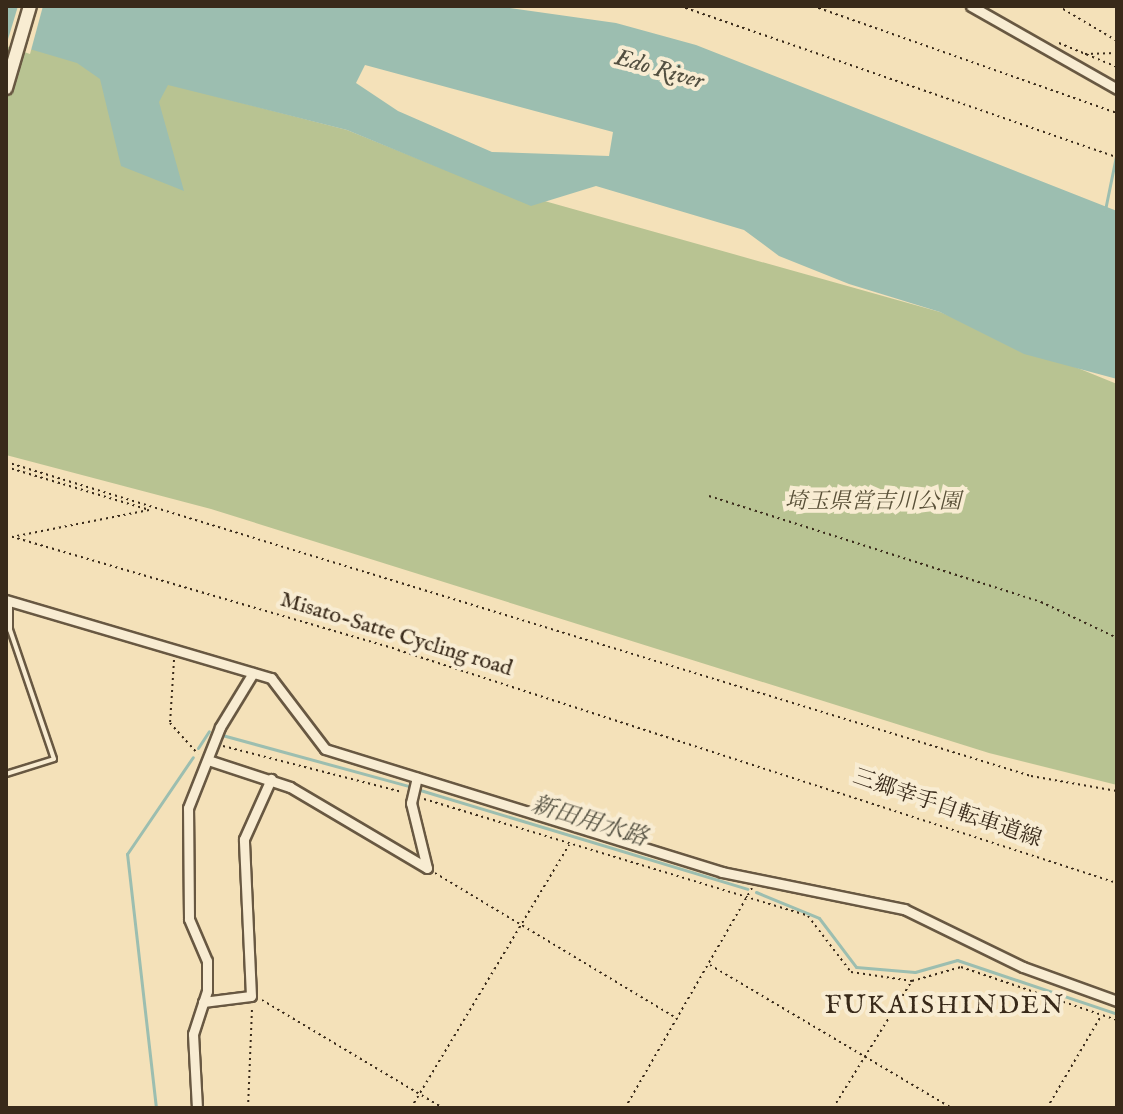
<!DOCTYPE html>
<html>
<head>
<meta charset="utf-8">
<style>
  body { margin:0 }
  #map { position:relative; width:1123px; height:1114px; overflow:hidden; background:#f4e1b9; font-family:"IM FELL English","Noto Serif JP",serif }
  div>[style] { position:absolute }
  .green>* { inset:0; background:#b8c392 }
  .water>* { inset:0; background:#9cbeb0 }
  .pier>* { inset:0; background:#f4e1b9 }
  .stream>* { height:3px; margin:-1.5px; padding:0 1.5px; transform-origin:1.5px; border-radius:1.5px; background:#9cbeb0 }
  .path>* { height:2px; margin-top:-1px; transform-origin:0; background:repeating-linear-gradient(90deg,#392a1a 0 2px,transparent 0 6px) }
  .roads { filter:drop-shadow(2px 0 #685842) drop-shadow(-2px 0 #685842) drop-shadow(0 2px #685842) drop-shadow(0 -2px #685842) }
  .lane>* { height:4px; margin:-2px; padding:0 2px; transform-origin:2px; border-radius:2px; background:#f8ecd2 }
  .street>* { height:9px; margin:-4.5px; padding:0 4.5px; transform-origin:4.5px; border-radius:4.5px; background:#f8ecd2 }
  .secondary>* { height:12px; margin:-6px; padding:0 6px; transform-origin:6px; border-radius:6px; background:#f8ecd2 }
  span { translate:-50% -50%; white-space:nowrap; text-align:center; line-height:1.15; -webkit-text-stroke:8px #f8ecd2; paint-order:stroke }
  .park-label { font-size:22px; color:#595038; font-style:italic }
  .street-label { font-size:22px; color:#392a1a }
  .water-label { font-size:24px; color:#524f40; font-style:italic }
  .quarter-label { font-size:26px; color:#392a1a; letter-spacing:2px }
  .frame { position:absolute; inset:0; border:8px solid #392a1a; pointer-events:none }
</style>
</head>
<body>
<div id="map">
  <div class="green">
    <i style="clip-path:polygon(6px 42px,347px 130px,473px 181px,940px 312px,1117px 384px,1117px 785px,989px 753px,211px 509px,6px 455px)"></i>
  </div>
  <div class="water">
    <i style="clip-path:polygon(evenodd,6px 6px,495px 6px,616px 23px,696px 45px,1117px 211px,1117px 379px,1024px 354px,940px 312px,849px 284px,779px 256px,744px 230px,596px 186px,531px 206px,347px 130px,168px 85px,159px 102px,184px 191px,121px 166px,100px 79px,77px 63px,6px 42px,6px 6px,365px 65px,613px 132px,609px 156px,492px 152px,398px 111px,356px 83px,365px 65px)"></i>
  </div>
  <div class="pier">
    <i style="clip-path:polygon(18px 6px,43px 6px,30px 54px,6px 46px)"></i>
  </div>
  <div class="stream">
    <i style="left:1105px;top:210px;width:60px;rotate:-78.5deg"></i>
    <i style="left:222px;top:735px;width:193px;rotate:15.3deg"></i>
    <i style="left:198px;top:748px;width:20px;rotate:-57deg"></i>
    <i style="left:420px;top:790px;width:342px;rotate:16.8deg"></i>
    <i style="left:756px;top:892px;width:68px;rotate:22.4deg"></i>
    <i style="left:819px;top:918px;width:61px;rotate:52.9deg"></i>
    <i style="left:856px;top:967px;width:59px;rotate:4.8deg"></i>
    <i style="left:915px;top:972px;width:44px;rotate:-15.9deg"></i>
    <i style="left:957px;top:960px;width:169px;rotate:18.6deg"></i>
    <i style="left:156px;top:1108px;width:256px;rotate:-96.5deg"></i>
    <i style="left:127px;top:854px;width:117px;rotate:-55.8deg"></i>
  </div>
  <div class="path">
    <i style="left:680px;top:6px;width:462px;rotate:19.1deg"></i>
    <i style="left:813px;top:6px;width:322px;rotate:19.4deg"></i>
    <i style="left:1058px;top:6px;width:69px;rotate:30.7deg"></i>
    <i style="left:1059px;top:43px;width:63px;rotate:22.5deg"></i>
    <i style="left:1085px;top:54px;width:32px;rotate:-2deg"></i>
    <i style="left:6px;top:462px;width:1072px;rotate:17.03deg"></i>
    <i style="left:1031px;top:776px;width:87px;rotate:9.9deg"></i>
    <i style="left:6px;top:467px;width:149px;rotate:16.7deg"></i>
    <i style="left:149px;top:510px;width:135px;rotate:168.9deg"></i>
    <i style="left:709px;top:496px;width:349px;rotate:17.7deg"></i>
    <i style="left:1041px;top:602px;width:84px;rotate:25.3deg"></i>
    <i style="left:6px;top:535px;width:409px;rotate:16.3deg"></i>
    <i style="left:398px;top:650px;width:756px;rotate:17.96deg"></i>
    <i style="left:174px;top:660px;width:63px;rotate:93.6deg"></i>
    <i style="left:170px;top:723px;width:42px;rotate:47.9deg"></i>
    <i style="left:223px;top:746px;width:185px;rotate:14.4deg"></i>
    <i style="left:424px;top:799px;width:401px;rotate:16.9deg"></i>
    <i style="left:808px;top:916px;width:71px;rotate:52.5deg"></i>
    <i style="left:851px;top:972px;width:62px;rotate:8.4deg"></i>
    <i style="left:912px;top:981px;width:51px;rotate:-15.9deg"></i>
    <i style="left:961px;top:967px;width:165px;rotate:18.8deg"></i>
    <i style="left:435px;top:873px;width:283px;rotate:31deg"></i>
    <i style="left:710px;top:965px;width:281px;rotate:30.6deg"></i>
    <i style="left:262px;top:1000px;width:211px;rotate:30.8deg"></i>
    <i style="left:248px;top:1108px;width:101px;rotate:-87.7deg"></i>
    <i style="left:411px;top:1108px;width:307px;rotate:-59deg"></i>
    <i style="left:625px;top:1108px;width:254px;rotate:-60deg"></i>
    <i style="left:833px;top:1108px;width:148px;rotate:-58.2deg"></i>
    <i style="left:1047px;top:1108px;width:107px;rotate:-59.6deg"></i>
  </div>
  <div class="roads">
    <div class="lane">
      <i style="left:6px;top:774px;width:50px;rotate:-17.4deg"></i>
      <i style="left:54px;top:759px;width:136px;rotate:-108.8deg"></i>
      <i style="left:10px;top:630px;width:26px;rotate:-90deg"></i>
    </div>
    <div class="street">
      <i style="left:971px;top:6px;width:168px;rotate:29.6deg"></i>
      <i style="left:6px;top:600px;width:276px;rotate:16.4deg"></i>
      <i style="left:271px;top:678px;width:89px;rotate:52.7deg"></i>
      <i style="left:325px;top:749px;width:416px;rotate:17.2deg"></i>
      <i style="left:722px;top:872px;width:186px;rotate:11.5deg"></i>
      <i style="left:904px;top:909px;width:132px;rotate:26deg"></i>
      <i style="left:1023px;top:967px;width:100px;rotate:19.9deg"></i>
      <i style="left:208px;top:760px;width:86px;rotate:18.2deg"></i>
      <i style="left:290px;top:787px;width:159px;rotate:30.6deg"></i>
      <i style="left:427px;top:868px;width:67px;rotate:-103.8deg"></i>
      <i style="left:411px;top:803px;width:26px;rotate:-77deg"></i>
      <i style="left:203px;top:1002px;width:48px;rotate:-7.1deg"></i>
      <i style="left:251px;top:996px;width:157px;rotate:-92.6deg"></i>
      <i style="left:244px;top:839px;width:66px;rotate:-65.8deg"></i>
      <i style="left:197px;top:1108px;width:74px;rotate:-93.1deg"></i>
      <i style="left:193px;top:1034px;width:45px;rotate:-72deg"></i>
      <i style="left:207px;top:991px;width:30px;rotate:-90deg"></i>
      <i style="left:207px;top:961px;width:46px;rotate:-113.2deg"></i>
      <i style="left:189px;top:919px;width:111px;rotate:-90.5deg"></i>
      <i style="left:188px;top:808px;width:87px;rotate:-68.4deg"></i>
      <i style="left:220px;top:727px;width:63px;rotate:-58.6deg"></i>
    </div>
    <div class="secondary">
      <i style="left:6px;top:88px;width:85px;rotate:-73.7deg"></i>
    </div>
  </div>
  <div class="park-label">
    <span style="left:873px;top:503px">埼玉県営吉川公園</span>
  </div>
  <div class="street-label">
    <span style="left:396px;top:635px;rotate:17deg">Misato-Satte Cycling road</span>
    <span style="left:947px;top:809px;rotate:19deg">三郷幸手自転車道線</span>
  </div>
  <div class="water-label">
    <span style="left:659px;top:70px;rotate:16deg">Edo River</span>
    <span style="left:589px;top:822px;rotate:17deg">新田用水路</span>
  </div>
  <div class="quarter-label">
    <span style="left:945px;top:1006px">FUKAISHINDEN</span>
  </div>
  <div class="frame"></div>
</div>
</body>
</html>
